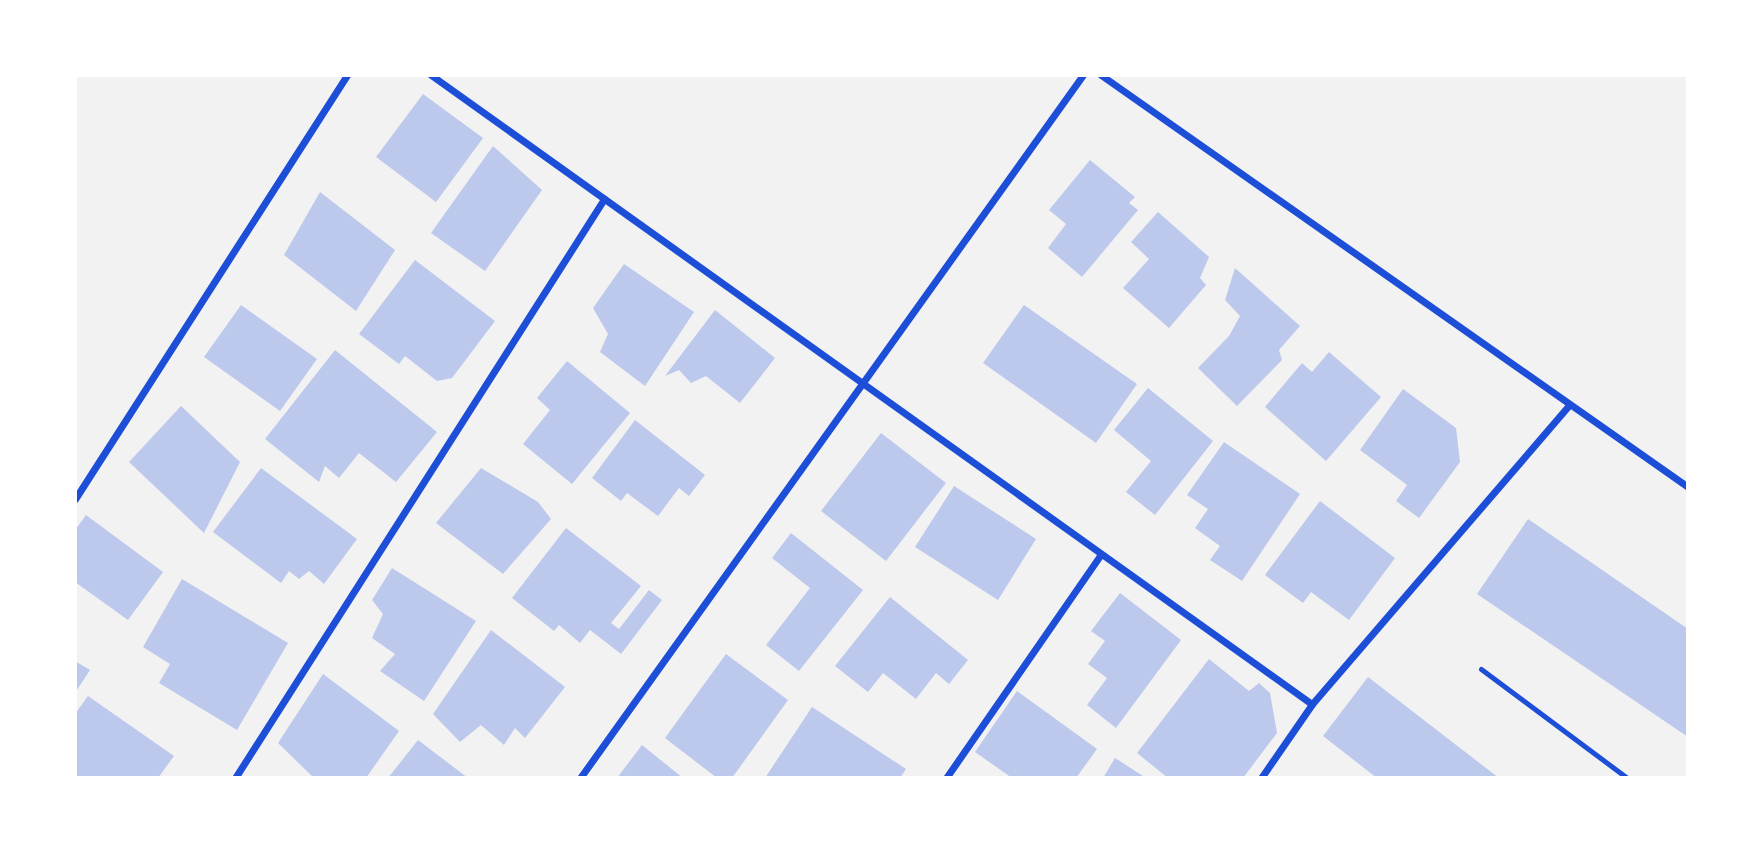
<!DOCTYPE html>
<html>
<head>
<meta charset="utf-8">
<style>
  body { margin:0 }
  #map { position:relative; width:1763px; height:853px; overflow:hidden; background:#f2f2f2; font-family:"Open Sans",sans-serif }
  div>[style] { position:absolute }
  .building>* { inset:0; background:#bdc9ec }
  .service>* { height:5px; margin:-2.5px; padding:0 2.5px; transform-origin:2.5px; border-radius:2.5px; background:#1d4ed8 }
  .minor>* { height:7px; margin:-3.5px; padding:0 3.5px; transform-origin:3.5px; border-radius:3.5px; background:#1d4ed8 }
  span { translate:-50% -50%; white-space:nowrap; text-align:center; line-height:1.15; -webkit-text-stroke:5px #fff; paint-order:stroke }
  .frame { position:absolute; inset:0; border:77px solid #fff; pointer-events:none }
</style>
</head>
<body>
<div id="map">
  <div class="building">
    <i style="clip-path:polygon(423px 94px,483px 138px,436px 202px,376px 157px)"></i>
    <i style="clip-path:polygon(493px 146px,542px 190px,485px 271px,431px 233px)"></i>
    <i style="clip-path:polygon(1090px 160px,1135px 197px,1129px 203px,1138px 210px,1082px 277px,1048px 248px,1066px 224px,1049px 210px)"></i>
    <i style="clip-path:polygon(320px 192px,395px 250px,356px 311px,284px 255px)"></i>
    <i style="clip-path:polygon(1158px 212px,1209px 257px,1200px 278px,1206px 285px,1169px 328px,1123px 288px,1149px 259px,1131px 242px)"></i>
    <i style="clip-path:polygon(415px 260px,495px 321px,452px 378px,437px 381px,405px 356px,399px 364px,359px 334px)"></i>
    <i style="clip-path:polygon(624px 264px,694px 312px,645px 386px,600px 352px,608px 334px,593px 308px)"></i>
    <i style="clip-path:polygon(1235px 268px,1300px 326px,1279px 350px,1282px 360px,1237px 406px,1198px 368px,1229px 336px,1240px 316px,1225px 300px)"></i>
    <i style="clip-path:polygon(241px 305px,317px 359px,280px 411px,204px 357px)"></i>
    <i style="clip-path:polygon(1024px 305px,1137px 384px,1096px 443px,983px 363px)"></i>
    <i style="clip-path:polygon(715px 310px,775px 358px,740px 403px,706px 376px,691px 383px,679px 370px,665px 376px)"></i>
    <i style="clip-path:polygon(335px 350px,437px 432px,396px 482px,359px 453px,339px 478px,325px 466px,319px 482px,265px 439px)"></i>
    <i style="clip-path:polygon(1329px 352px,1381px 397px,1326px 461px,1265px 407px,1302px 363px,1312px 372px)"></i>
    <i style="clip-path:polygon(567px 361px,630px 413px,572px 484px,523px 444px,550px 410px,537px 398px)"></i>
    <i style="clip-path:polygon(1148px 388px,1213px 441px,1155px 515px,1126px 492px,1151px 461px,1114px 430px)"></i>
    <i style="clip-path:polygon(1403px 389px,1456px 428px,1460px 462px,1419px 518px,1396px 501px,1407px 485px,1360px 450px)"></i>
    <i style="clip-path:polygon(181px 406px,240px 462px,204px 533px,129px 462px)"></i>
    <i style="clip-path:polygon(635px 420px,705px 475px,689px 496px,679px 488px,658px 516px,627px 493px,621px 501px,592px 478px)"></i>
    <i style="clip-path:polygon(881px 433px,946px 483px,886px 561px,821px 511px)"></i>
    <i style="clip-path:polygon(1224px 442px,1300px 494px,1242px 581px,1210px 560px,1220px 546px,1195px 528px,1208px 509px,1187px 495px)"></i>
    <i style="clip-path:polygon(261px 468px,357px 539px,324px 584px,309px 571px,299px 579px,289px 571px,281px 583px,213px 532px)"></i>
    <i style="clip-path:polygon(481px 468px,538px 502px,551px 519px,503px 574px,436px 523px)"></i>
    <i style="clip-path:polygon(954px 486px,1036px 539px,998px 600px,915px 547px)"></i>
    <i style="clip-path:polygon(1320px 501px,1395px 558px,1349px 620px,1311px 592px,1303px 603px,1265px 575px)"></i>
    <i style="clip-path:polygon(86px 515px,163px 572px,128px 620px,75px 582px,75px 530px)"></i>
    <i style="clip-path:polygon(1528px 519px,1688px 629px,1688px 737px,1477px 594px)"></i>
    <i style="clip-path:polygon(566px 528px,641px 586px,611px 623px,619px 629px,649px 590px,662px 600px,621px 654px,590px 630px,580px 643px,559px 625px,554px 631px,512px 598px)"></i>
    <i style="clip-path:polygon(791px 533px,863px 590px,799px 671px,766px 645px,810px 588px,772px 558px)"></i>
    <i style="clip-path:polygon(392px 568px,476px 621px,424px 701px,380px 671px,395px 654px,372px 638px,383px 614px,372px 600px)"></i>
    <i style="clip-path:polygon(182px 579px,288px 643px,237px 730px,159px 683px,170px 664px,143px 647px)"></i>
    <i style="clip-path:polygon(1120px 593px,1181px 640px,1116px 728px,1087px 705px,1107px 678px,1088px 664px,1105px 641px,1091px 631px)"></i>
    <i style="clip-path:polygon(890px 597px,968px 660px,949px 684px,936px 673px,916px 699px,883px 673px,868px 692px,835px 666px)"></i>
    <i style="clip-path:polygon(491px 630px,565px 687px,525px 738px,515px 728px,504px 745px,481px 725px,460px 742px,433px 714px)"></i>
    <i style="clip-path:polygon(726px 654px,788px 700px,732px 778px,717px 778px,665px 738px)"></i>
    <i style="clip-path:polygon(1209px 659px,1249px 691px,1259px 683px,1270px 693px,1277px 733px,1243px 778px,1168px 778px,1137px 753px)"></i>
    <i style="clip-path:polygon(75px 661px,90px 670px,75px 693px)"></i>
    <i style="clip-path:polygon(323px 674px,399px 731px,366px 778px,314px 778px,278px 743px)"></i>
    <i style="clip-path:polygon(1368px 677px,1499px 778px,1377px 778px,1323px 736px)"></i>
    <i style="clip-path:polygon(1017px 691px,1097px 749px,1076px 778px,1012px 778px,975px 752px)"></i>
    <i style="clip-path:polygon(88px 696px,174px 756px,158px 778px,75px 778px,75px 714px)"></i>
    <i style="clip-path:polygon(812px 707px,906px 769px,900px 778px,765px 778px)"></i>
    <i style="clip-path:polygon(418px 740px,468px 778px,388px 778px)"></i>
    <i style="clip-path:polygon(642px 745px,683px 778px,617px 778px)"></i>
    <i style="clip-path:polygon(1115px 758px,1146px 778px,1103px 778px)"></i>
  </div>
  <div class="service">
    <i style="left:1481px;top:669px;width:182px;rotate:36.7deg"></i>
  </div>
  <div class="minor">
    <i style="left:431px;top:75px;width:1082px;rotate:35.53deg"></i>
    <i style="left:1101px;top:75px;width:717px;rotate:35.06deg"></i>
    <i style="left:75px;top:499px;width:504px;rotate:-57.32deg"></i>
    <i style="left:235px;top:778px;width:687px;rotate:-57.49deg"></i>
    <i style="left:580px;top:778px;width:864px;rotate:-54.42deg"></i>
    <i style="left:946px;top:778px;width:272px;rotate:-55.3deg"></i>
    <i style="left:1261px;top:778px;width:90px;rotate:-55.4deg"></i>
    <i style="left:1312px;top:704px;width:393px;rotate:-49.3deg"></i>
  </div>
  <div class="frame"></div>
</div>
</body>
</html>
